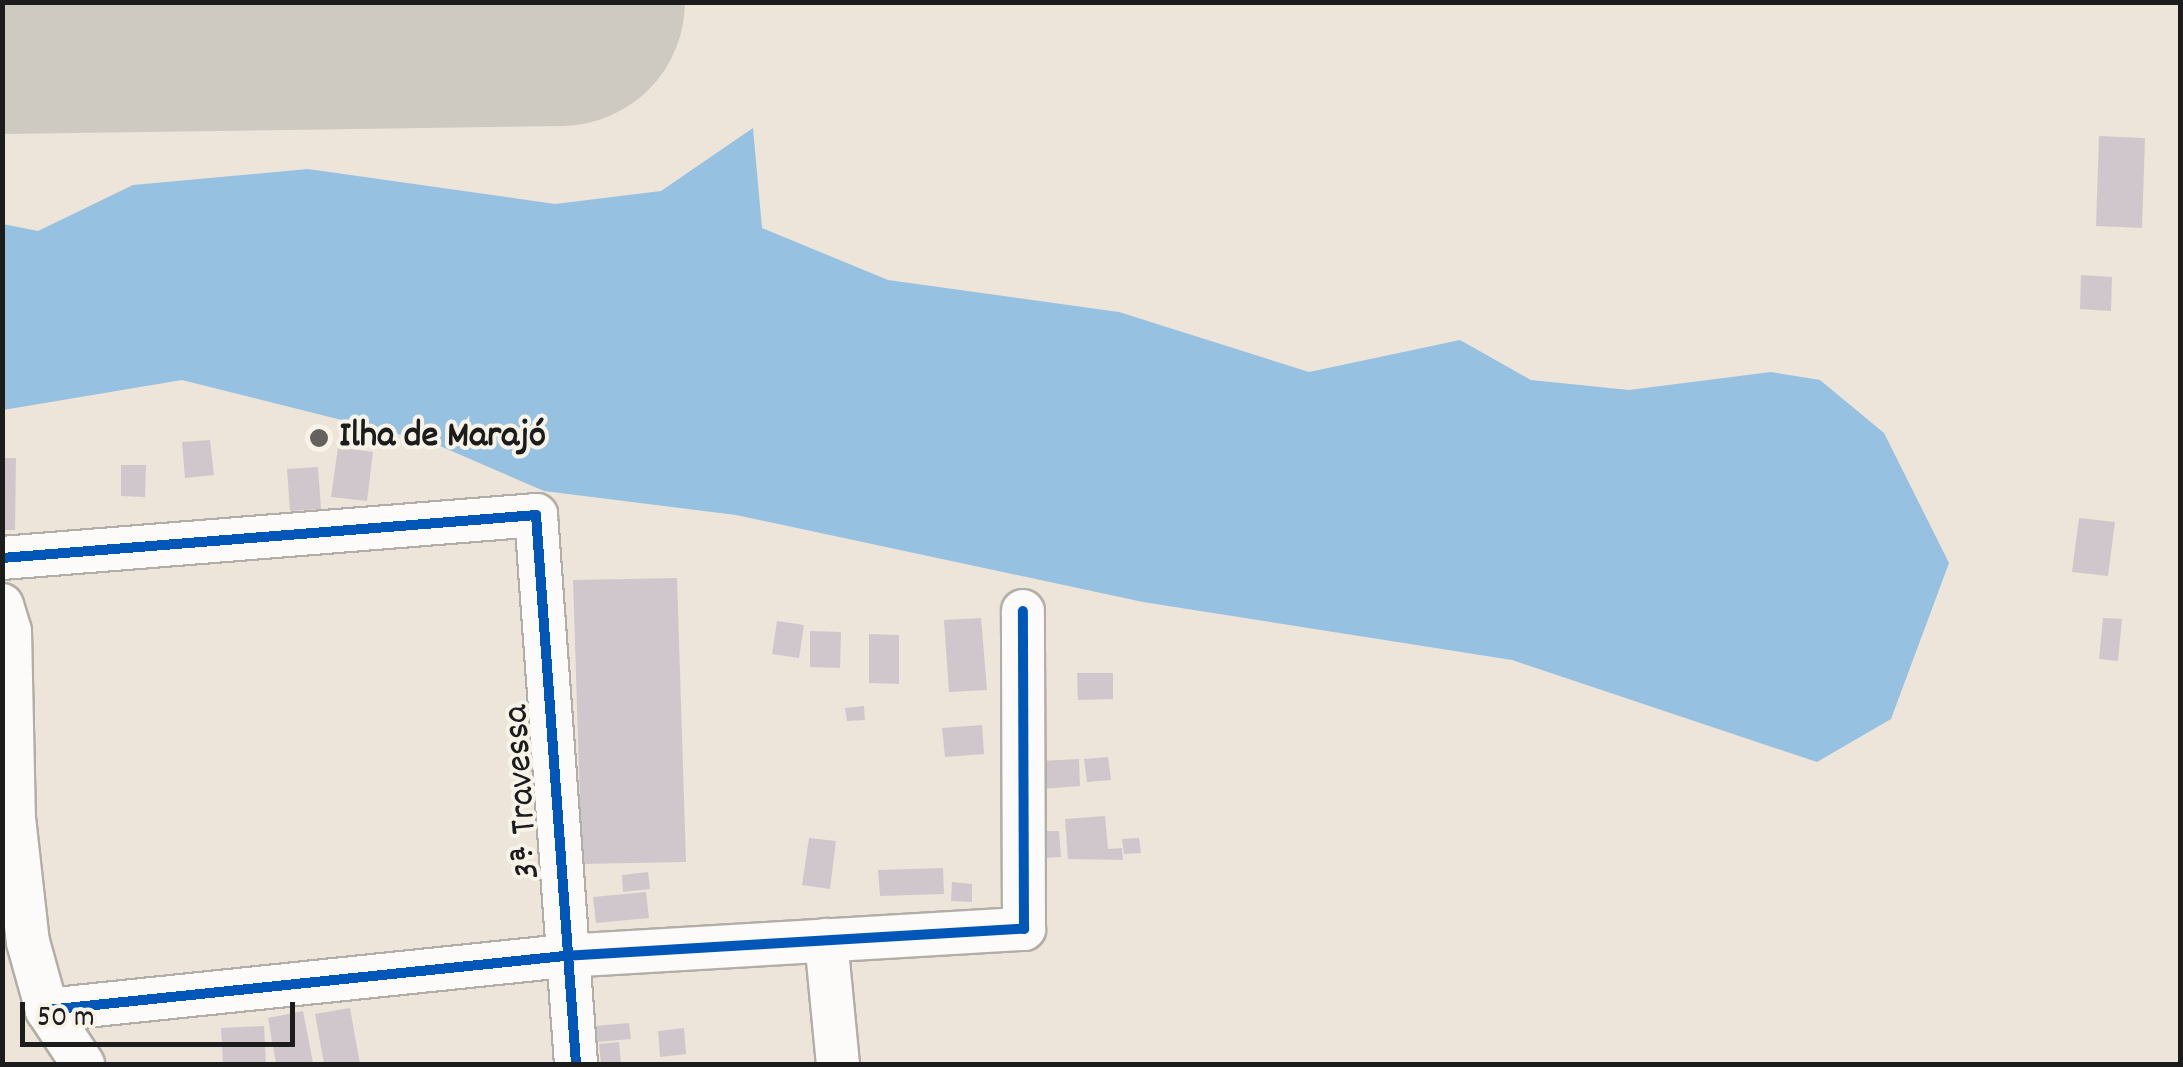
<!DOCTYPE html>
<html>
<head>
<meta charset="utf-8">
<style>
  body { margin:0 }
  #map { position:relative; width:2183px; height:1067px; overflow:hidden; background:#ede5d9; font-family:Dekko,sans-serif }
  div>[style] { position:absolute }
  .water>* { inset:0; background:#96c1e1 }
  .runway>* { height:248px; margin:-124px; padding:0 124px; transform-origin:124px; border-radius:124px; background:#cecac2 }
  .building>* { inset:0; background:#d0c7cd }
  .roads { filter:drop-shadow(2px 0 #b2ada6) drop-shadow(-2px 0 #b2ada6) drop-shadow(0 2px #b2ada6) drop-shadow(0 -2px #b2ada6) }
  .street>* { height:42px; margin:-21px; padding:0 21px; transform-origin:21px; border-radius:21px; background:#fcfbf9 }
  .cycleway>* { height:10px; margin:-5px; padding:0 5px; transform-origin:5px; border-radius:5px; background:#0057b8 }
  .dots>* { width:28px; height:28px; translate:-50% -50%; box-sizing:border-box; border:5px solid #f7f3e8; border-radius:50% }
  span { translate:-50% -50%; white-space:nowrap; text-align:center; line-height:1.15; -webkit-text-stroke:8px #f7f3e8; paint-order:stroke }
  .poi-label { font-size:38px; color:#1c1c1c; font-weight:700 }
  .left { translate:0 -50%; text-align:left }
  .street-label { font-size:38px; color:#1c1c1c }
  .frame { position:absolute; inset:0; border:5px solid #1c1c1c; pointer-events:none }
  .scale { position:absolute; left:20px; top:1002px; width:275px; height:45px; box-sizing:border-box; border:5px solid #1c1c1c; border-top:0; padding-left:12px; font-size:30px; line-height:35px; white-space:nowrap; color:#1c1c1c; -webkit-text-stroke:8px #f7f3e8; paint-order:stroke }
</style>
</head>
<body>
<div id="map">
  <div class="water">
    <i style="clip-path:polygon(753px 128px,762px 228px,888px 280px,1119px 312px,1309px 372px,1460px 340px,1531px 380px,1629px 390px,1771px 372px,1820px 380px,1884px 433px,1949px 563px,1891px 719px,1817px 762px,1512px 660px,1143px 602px,736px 515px,544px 491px,433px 443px,182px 380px,3px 410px,3px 224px,38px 231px,133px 185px,308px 169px,555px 204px,661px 191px)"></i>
  </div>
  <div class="runway">
    <i style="left:2px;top:10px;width:559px;rotate:-0.82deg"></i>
  </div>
  <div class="building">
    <i style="clip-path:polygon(2099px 136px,2145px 138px,2142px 228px,2096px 226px)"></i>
    <i style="clip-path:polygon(2081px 275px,2112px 277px,2111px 311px,2080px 309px)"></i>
    <i style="clip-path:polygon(210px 440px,214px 475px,185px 478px,182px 442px)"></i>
    <i style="clip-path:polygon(338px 447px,373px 452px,367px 501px,331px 497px)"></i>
    <i style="clip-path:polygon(2px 458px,16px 458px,15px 530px,2px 530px)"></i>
    <i style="clip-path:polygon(121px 465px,146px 465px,145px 497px,121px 496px)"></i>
    <i style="clip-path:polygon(318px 467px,321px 509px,290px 511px,287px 469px)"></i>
    <i style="clip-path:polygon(2079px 518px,2115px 522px,2108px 576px,2072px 572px)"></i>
    <i style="clip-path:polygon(677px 578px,686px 862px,582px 864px,573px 580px)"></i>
    <i style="clip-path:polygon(981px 618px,987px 690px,949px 692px,944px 620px)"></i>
    <i style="clip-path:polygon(2103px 618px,2122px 619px,2118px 661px,2099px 659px)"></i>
    <i style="clip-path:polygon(777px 621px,804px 625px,799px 658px,772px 654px)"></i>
    <i style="clip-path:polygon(810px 631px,841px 632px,840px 668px,810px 667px)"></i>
    <i style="clip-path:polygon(869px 634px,899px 635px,899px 684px,869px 683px)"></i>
    <i style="clip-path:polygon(1077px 673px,1113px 673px,1113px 699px,1078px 700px)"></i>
    <i style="clip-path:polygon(864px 706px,865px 720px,847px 721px,845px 708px)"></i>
    <i style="clip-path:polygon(982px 725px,984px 754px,945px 757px,942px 728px)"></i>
    <i style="clip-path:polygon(1108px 757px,1111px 780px,1087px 782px,1084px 759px)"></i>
    <i style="clip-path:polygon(1079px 759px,1080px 786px,1041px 789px,1040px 761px)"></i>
    <i style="clip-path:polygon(1105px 816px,1108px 849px,1122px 848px,1123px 860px,1068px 859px,1065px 819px)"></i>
    <i style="clip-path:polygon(1043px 831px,1059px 831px,1061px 857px,1044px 858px)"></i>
    <i style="clip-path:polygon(809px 838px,836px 841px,830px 889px,802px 885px)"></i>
    <i style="clip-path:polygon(1139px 838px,1141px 853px,1124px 854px,1122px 839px)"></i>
    <i style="clip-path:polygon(943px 868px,944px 894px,880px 896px,878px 870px)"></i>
    <i style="clip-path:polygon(648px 872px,650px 889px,623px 892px,622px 875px)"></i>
    <i style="clip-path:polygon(952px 882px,972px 884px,972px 902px,951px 901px)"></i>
    <i style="clip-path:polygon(646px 892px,649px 918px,596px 923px,593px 897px)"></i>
    <i style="clip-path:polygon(350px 1008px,360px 1064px,324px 1064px,315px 1014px)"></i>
    <i style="clip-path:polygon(303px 1011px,313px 1063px,276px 1064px,268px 1018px)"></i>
    <i style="clip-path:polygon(629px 1023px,631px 1039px,596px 1042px,594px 1026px)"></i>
    <i style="clip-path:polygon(264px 1026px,266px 1064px,223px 1064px,221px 1028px)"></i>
    <i style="clip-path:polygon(684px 1028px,686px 1054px,660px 1057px,658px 1031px)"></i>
    <i style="clip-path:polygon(619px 1042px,621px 1064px,601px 1064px,599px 1044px)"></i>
  </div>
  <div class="roads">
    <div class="street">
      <i style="left:2px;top:558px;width:536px;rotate:-4.6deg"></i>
      <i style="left:536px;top:515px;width:550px;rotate:85.83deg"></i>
      <i style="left:2px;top:605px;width:27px;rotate:73deg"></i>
      <i style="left:10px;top:631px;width:187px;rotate:88.8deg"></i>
      <i style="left:14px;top:818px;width:125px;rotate:83.6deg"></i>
      <i style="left:28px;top:942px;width:71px;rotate:74.4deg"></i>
      <i style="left:47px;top:1010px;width:65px;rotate:56.3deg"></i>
      <i style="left:826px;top:940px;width:125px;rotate:84.5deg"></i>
      <i style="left:47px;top:1010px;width:520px;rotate:-5.96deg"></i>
      <i style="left:564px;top:956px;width:461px;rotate:-3.4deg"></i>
      <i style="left:1024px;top:929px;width:318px;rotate:-90.2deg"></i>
    </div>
  </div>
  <div class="cycleway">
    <i style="left:2px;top:558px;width:536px;rotate:-4.6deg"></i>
    <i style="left:536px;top:515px;width:550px;rotate:85.83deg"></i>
    <i style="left:47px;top:1010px;width:520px;rotate:-5.96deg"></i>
    <i style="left:564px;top:956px;width:461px;rotate:-3.4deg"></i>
    <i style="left:1024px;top:929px;width:318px;rotate:-90.2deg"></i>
  </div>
  <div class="dots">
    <i style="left:319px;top:438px;background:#65625e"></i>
  </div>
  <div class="poi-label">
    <span class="left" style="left:339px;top:438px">Ilha de Marajó</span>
  </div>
  <div class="street-label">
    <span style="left:524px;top:792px;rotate:-94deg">3ª Travessa</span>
  </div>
  <div class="frame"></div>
  <div class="scale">50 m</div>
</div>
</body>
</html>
